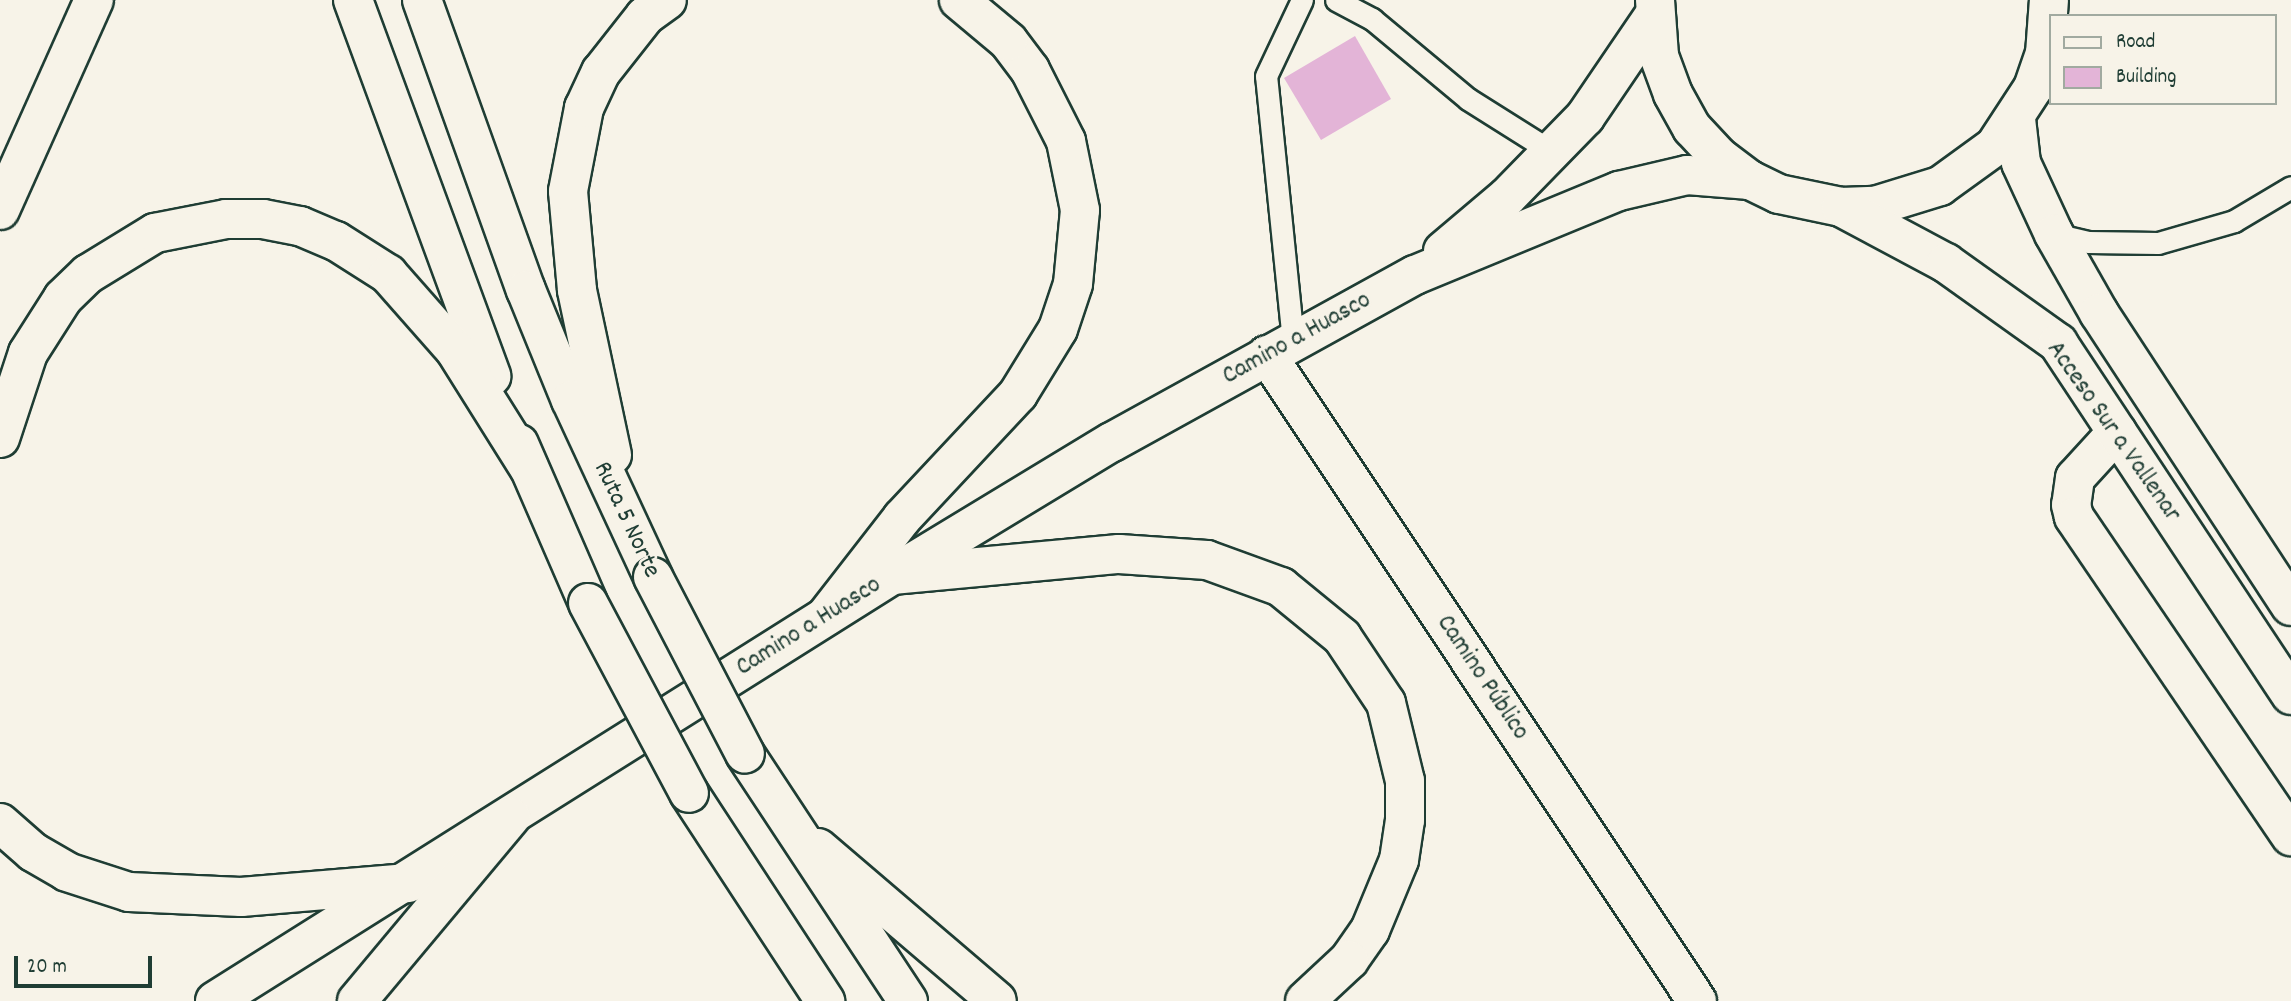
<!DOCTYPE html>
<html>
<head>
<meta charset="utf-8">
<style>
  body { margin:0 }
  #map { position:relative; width:2291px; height:1001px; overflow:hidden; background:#f7f3e8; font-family:Dekko,sans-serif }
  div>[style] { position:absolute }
  .building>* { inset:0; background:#e3b4d7 }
  .roads { filter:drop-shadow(2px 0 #1f3d34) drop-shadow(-2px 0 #1f3d34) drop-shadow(0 2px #1f3d34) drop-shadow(0 -2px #1f3d34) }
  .service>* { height:21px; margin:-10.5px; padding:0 10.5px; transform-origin:10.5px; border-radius:10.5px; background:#f7f3e8 }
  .minor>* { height:38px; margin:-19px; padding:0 19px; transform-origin:19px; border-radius:19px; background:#f7f3e8 }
  .primary>* { height:38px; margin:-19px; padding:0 19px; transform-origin:19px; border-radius:19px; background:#f7f3e8 }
  .motorway>* { height:38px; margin:-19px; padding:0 19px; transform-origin:19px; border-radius:19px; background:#f7f3e8 }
  .bridges { filter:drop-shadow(2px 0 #1f3d34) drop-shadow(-2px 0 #1f3d34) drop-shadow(0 2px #1f3d34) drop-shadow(0 -2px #1f3d34) }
  .motorway-bridge>* { height:38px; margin:-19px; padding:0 19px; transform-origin:19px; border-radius:19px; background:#f7f3e8 }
  span { translate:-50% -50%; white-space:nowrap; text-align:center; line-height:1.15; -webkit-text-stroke:5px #f7f3e8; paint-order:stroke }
  .street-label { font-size:26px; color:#1f3d34 }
  .legend { position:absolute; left:2049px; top:14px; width:228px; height:91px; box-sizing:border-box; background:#f7f3e8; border:2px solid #a1aaa0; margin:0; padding:9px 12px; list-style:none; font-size:21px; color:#1f3d34 }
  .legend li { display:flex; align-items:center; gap:14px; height:35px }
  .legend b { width:35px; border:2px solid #a1aaa0 }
  .scale { position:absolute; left:14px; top:956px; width:138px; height:32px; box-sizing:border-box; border:4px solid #1f3d34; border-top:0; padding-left:9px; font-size:21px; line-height:24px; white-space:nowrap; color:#1f3d34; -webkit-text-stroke:5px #f7f3e8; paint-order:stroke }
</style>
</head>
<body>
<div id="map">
  <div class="building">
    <i style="clip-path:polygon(1355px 36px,1391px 99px,1321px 140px,1284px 78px)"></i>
  </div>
  <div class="roads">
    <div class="service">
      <i style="left:1336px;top:0;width:41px;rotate:27.8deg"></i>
      <i style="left:1372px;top:19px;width:125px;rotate:39.8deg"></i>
      <i style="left:1468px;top:99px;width:99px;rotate:32.2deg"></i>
      <i style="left:2054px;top:234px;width:35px;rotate:13deg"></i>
      <i style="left:2088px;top:242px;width:70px;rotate:0.8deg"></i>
      <i style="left:2158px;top:243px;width:79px;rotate:-16.1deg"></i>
      <i style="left:2234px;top:221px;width:66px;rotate:-30.8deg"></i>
      <i style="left:1293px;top:341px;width:266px;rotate:-95.8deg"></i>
      <i style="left:1266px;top:76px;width:84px;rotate:-64.7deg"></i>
    </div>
    <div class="minor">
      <i style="left:1267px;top:355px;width:776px;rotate:56.35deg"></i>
      <i style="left:2117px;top:432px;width:62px;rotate:132.4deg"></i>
      <i style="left:2075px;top:478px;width:27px;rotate:98deg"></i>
      <i style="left:2071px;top:505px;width:12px;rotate:76deg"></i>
      <i style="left:2074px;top:517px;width:386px;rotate:55.8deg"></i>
    </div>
    <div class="primary">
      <i style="left:1655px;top:0;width:56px;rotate:85.9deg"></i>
      <i style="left:1659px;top:56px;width:40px;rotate:69.8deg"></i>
      <i style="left:1673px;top:94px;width:39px;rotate:61deg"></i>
      <i style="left:1692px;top:128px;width:40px;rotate:47deg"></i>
      <i style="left:1719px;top:157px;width:39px;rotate:37deg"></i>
      <i style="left:1750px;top:180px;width:32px;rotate:26deg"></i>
      <i style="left:1779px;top:194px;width:63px;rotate:11.8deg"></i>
      <i style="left:1841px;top:207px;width:34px;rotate:-2deg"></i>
      <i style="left:1875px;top:206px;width:68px;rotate:-17.1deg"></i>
      <i style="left:1940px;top:186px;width:68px;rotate:-36deg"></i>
      <i style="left:1995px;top:146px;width:69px;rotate:-56.8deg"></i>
      <i style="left:2033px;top:88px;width:36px;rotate:-71deg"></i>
      <i style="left:2045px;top:54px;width:54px;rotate:-85.8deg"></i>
      <i style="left:2016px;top:119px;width:44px;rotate:83.5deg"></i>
      <i style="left:2021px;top:163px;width:78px;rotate:65.1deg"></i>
      <i style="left:2054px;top:234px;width:91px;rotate:60.3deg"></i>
      <i style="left:2099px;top:313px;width:350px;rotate:56.8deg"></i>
      <i style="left:1841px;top:207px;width:119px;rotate:28.1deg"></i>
      <i style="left:1946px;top:263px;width:138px;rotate:35.5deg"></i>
      <i style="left:2058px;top:343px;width:422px;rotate:56.5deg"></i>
      <i style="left:1443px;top:251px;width:84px;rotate:-40.2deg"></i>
      <i style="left:1507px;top:197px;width:112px;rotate:-45.7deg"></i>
      <i style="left:1585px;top:117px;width:121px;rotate:-55.8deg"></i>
      <i style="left:215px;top:1001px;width:800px;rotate:-32.18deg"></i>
      <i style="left:892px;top:575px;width:257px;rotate:-31.2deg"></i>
      <i style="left:1112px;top:442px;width:346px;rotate:-28.9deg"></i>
      <i style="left:1415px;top:275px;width:221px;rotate:-22.4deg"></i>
      <i style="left:1619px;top:191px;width:70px;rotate:-13.2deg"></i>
      <i style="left:1687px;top:175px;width:63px;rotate:4.5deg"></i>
    </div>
    <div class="motorway">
      <i style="left:353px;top:0;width:401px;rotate:69.8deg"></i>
      <i style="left:422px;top:0;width:308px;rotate:70.3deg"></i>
      <i style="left:526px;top:290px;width:119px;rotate:67.8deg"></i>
      <i style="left:571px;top:400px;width:195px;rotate:65.1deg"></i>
      <i style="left:0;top:210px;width:230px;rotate:-65.9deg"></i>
      <i style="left:0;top:438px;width:89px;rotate:-71.8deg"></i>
      <i style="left:28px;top:353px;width:65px;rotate:-57.5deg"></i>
      <i style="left:63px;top:298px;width:35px;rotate:-44deg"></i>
      <i style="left:88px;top:274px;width:79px;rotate:-31.5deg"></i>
      <i style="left:155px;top:233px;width:72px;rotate:-11.2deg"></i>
      <i style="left:226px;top:219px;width:37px"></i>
      <i style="left:263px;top:219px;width:38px;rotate:11deg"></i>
      <i style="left:300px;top:226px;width:39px;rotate:23deg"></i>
      <i style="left:336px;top:241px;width:62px;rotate:32.4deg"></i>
      <i style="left:388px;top:274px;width:101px;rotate:48.6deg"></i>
      <i style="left:455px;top:350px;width:139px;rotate:57.9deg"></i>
      <i style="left:519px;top:444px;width:173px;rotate:66.5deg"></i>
      <i style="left:612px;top:455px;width:169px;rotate:-102deg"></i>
      <i style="left:577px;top:290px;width:99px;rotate:-95.2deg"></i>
      <i style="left:568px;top:191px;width:85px;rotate:-79.1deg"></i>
      <i style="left:584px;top:108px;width:40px;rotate:-65deg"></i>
      <i style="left:601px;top:72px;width:71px;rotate:-51.8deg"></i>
      <i style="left:645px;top:16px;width:27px;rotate:-36deg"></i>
      <i style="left:892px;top:575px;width:228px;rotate:-5.3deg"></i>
      <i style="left:1119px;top:554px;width:88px;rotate:3.9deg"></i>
      <i style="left:1207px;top:560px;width:79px;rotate:20deg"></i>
      <i style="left:1281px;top:587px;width:79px;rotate:39.3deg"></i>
      <i style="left:1342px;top:637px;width:79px;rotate:56.3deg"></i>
      <i style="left:1386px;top:703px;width:80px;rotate:76.3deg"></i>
      <i style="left:1405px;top:781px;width:39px;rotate:90deg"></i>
      <i style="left:1405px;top:820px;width:40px;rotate:98.5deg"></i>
      <i style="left:1399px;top:860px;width:76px;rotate:112.5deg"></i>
      <i style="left:1370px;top:930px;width:37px;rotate:125deg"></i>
      <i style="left:1349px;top:960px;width:60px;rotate:137deg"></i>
      <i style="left:826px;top:616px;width:124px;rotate:-52.2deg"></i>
      <i style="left:902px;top:518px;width:170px;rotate:-46.9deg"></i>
      <i style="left:1018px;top:394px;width:76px;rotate:-58.4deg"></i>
      <i style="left:1058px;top:329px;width:47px;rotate:-71.6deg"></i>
      <i style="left:1073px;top:284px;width:74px;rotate:-84.6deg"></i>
      <i style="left:1080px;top:210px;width:70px;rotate:-101.5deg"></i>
      <i style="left:1066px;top:141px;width:80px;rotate:-116.9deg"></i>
      <i style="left:1030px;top:70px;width:36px;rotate:-127deg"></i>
      <i style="left:1008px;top:41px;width:64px;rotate:-140.1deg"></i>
      <i style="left:745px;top:754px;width:296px;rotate:56.6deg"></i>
      <i style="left:689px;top:793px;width:249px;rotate:56.8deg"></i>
      <i style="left:0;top:823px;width:44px;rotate:41.3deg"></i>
      <i style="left:33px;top:852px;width:39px;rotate:30deg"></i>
      <i style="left:67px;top:872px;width:65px;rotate:17.9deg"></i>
      <i style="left:129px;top:892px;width:112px;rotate:2.6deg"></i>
      <i style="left:241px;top:897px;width:168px;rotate:-4.8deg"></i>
      <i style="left:818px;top:848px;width:235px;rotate:40.5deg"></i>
      <i style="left:357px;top:1001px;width:240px;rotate:-50.1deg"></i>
    </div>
  </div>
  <div class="bridges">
    <div class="motorway-bridge">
      <i style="left:653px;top:577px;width:199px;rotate:62.5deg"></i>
      <i style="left:588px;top:603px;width:215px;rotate:62deg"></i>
    </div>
  </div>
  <div class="street-label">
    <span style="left:1297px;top:339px;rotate:-29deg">Camino a Huasco</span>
    <span style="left:2113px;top:432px;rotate:55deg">Acceso Sur a Vallenar</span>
    <span style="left:626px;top:520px;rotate:65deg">Ruta 5 Norte</span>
    <span style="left:809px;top:627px;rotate:-32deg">Camino a Huasco</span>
    <span style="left:1482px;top:678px;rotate:56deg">Camino Público</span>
  </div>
  <ul class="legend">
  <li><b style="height:9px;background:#f7f3e8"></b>Road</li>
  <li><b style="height:19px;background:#e3b4d7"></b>Building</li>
  </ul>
  <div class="scale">20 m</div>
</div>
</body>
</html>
